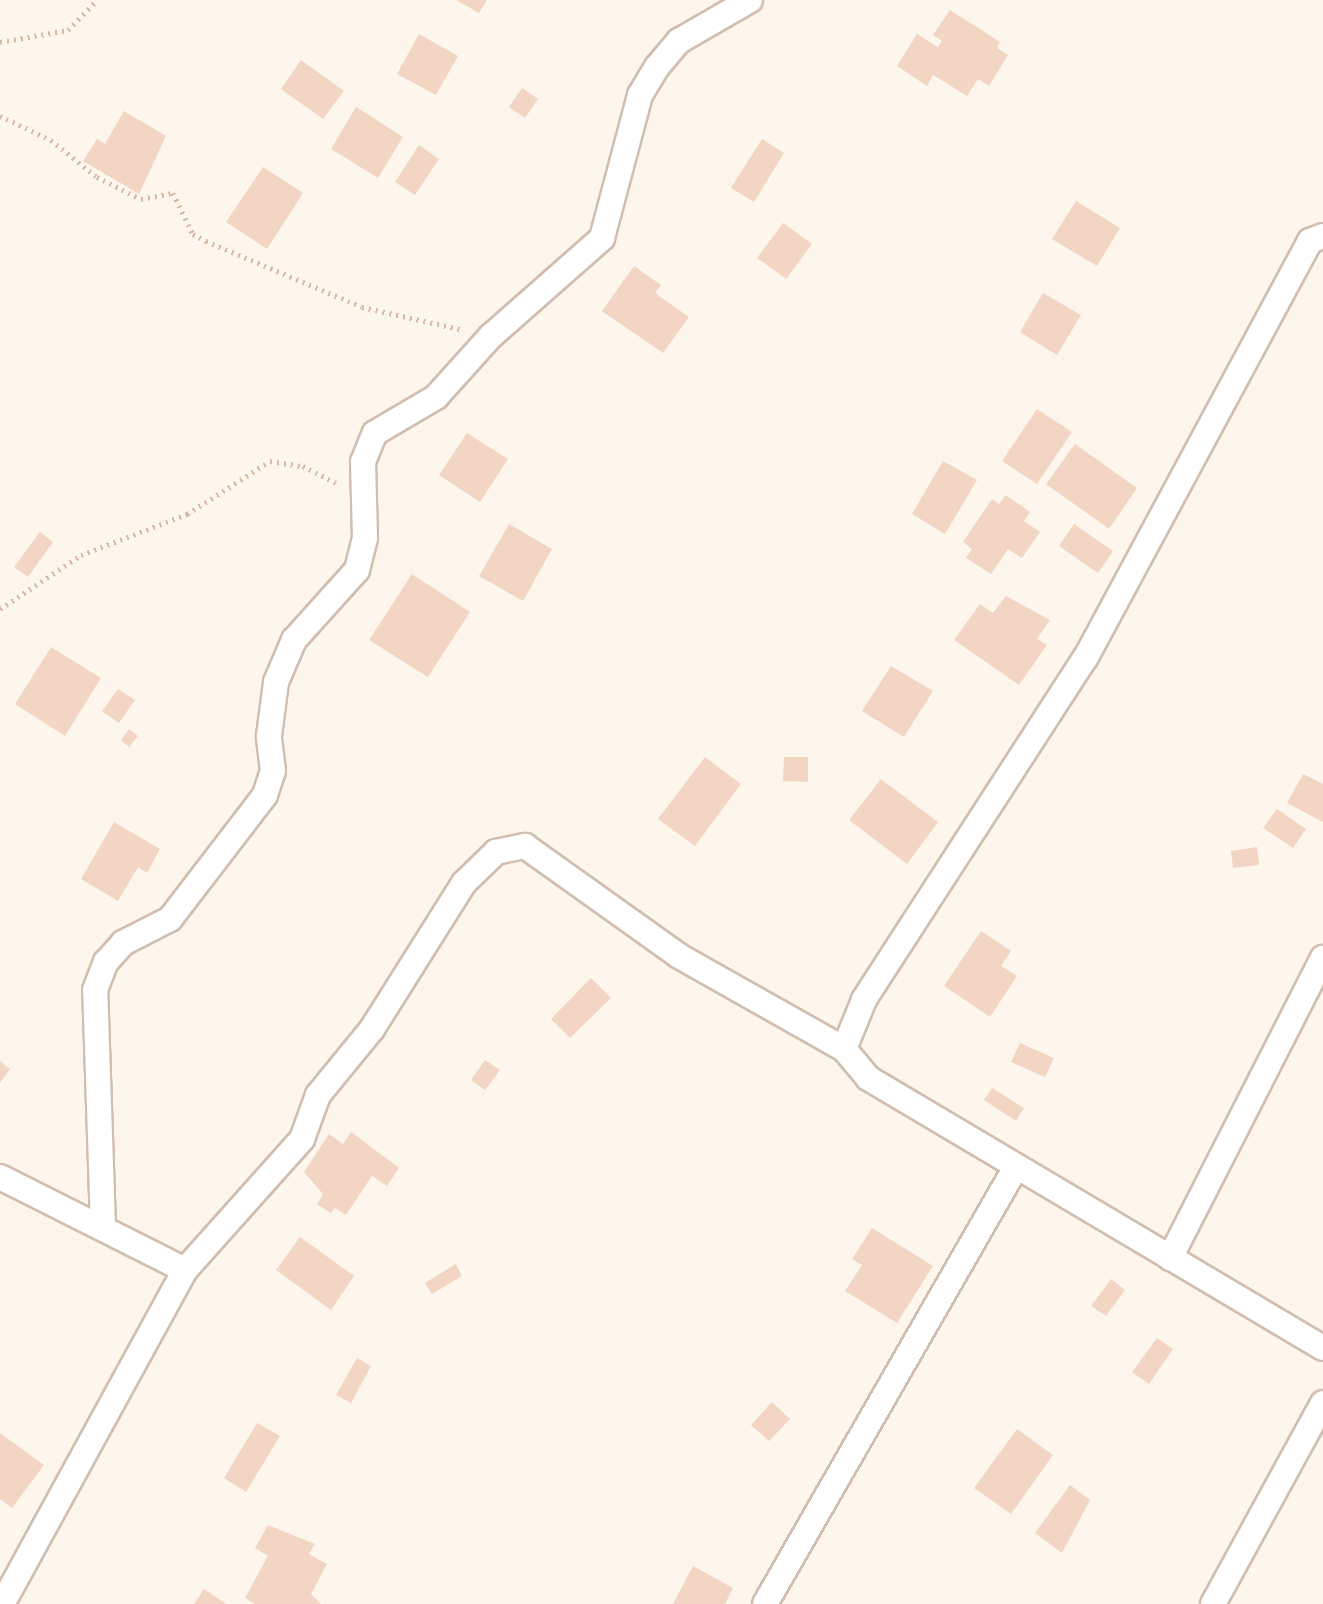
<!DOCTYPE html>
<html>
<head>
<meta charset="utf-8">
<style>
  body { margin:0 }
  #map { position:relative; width:1323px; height:1604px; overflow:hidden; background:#fdf6ec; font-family:Rubik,sans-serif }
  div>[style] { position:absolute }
  .building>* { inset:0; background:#f3d5c3 }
  .path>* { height:4.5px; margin-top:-2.25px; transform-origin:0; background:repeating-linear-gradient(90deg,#d9b8a5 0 2px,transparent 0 7px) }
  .roads { filter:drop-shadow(2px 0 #d1beb0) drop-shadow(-2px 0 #d1beb0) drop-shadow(0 2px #d1beb0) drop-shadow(0 -2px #d1beb0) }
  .street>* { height:24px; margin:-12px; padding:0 12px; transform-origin:12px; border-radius:12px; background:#fff }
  span { translate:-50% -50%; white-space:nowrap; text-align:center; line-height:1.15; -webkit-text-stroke:5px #fffaf3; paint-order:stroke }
</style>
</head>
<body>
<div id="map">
  <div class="building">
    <i style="clip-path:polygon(456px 0,487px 0,479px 13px)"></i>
    <i style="clip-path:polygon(950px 10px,1000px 42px,997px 48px,1008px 55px,989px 86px,978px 79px,967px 96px,933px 75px,927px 86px,897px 66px,917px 34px,938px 47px,942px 41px,933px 35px)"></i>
    <i style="clip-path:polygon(419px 34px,458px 56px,436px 95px,397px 74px)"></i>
    <i style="clip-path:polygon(301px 60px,344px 91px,323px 119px,281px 89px)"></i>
    <i style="clip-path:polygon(522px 88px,538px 99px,525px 118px,509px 107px)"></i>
    <i style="clip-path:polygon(356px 107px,403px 137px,378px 178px,331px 149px)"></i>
    <i style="clip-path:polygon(124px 111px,166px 136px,139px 194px,83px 161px,97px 139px,105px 144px)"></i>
    <i style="clip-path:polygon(762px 139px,784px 153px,754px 202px,731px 188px)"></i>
    <i style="clip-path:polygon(419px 145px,439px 159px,415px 195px,395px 182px)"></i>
    <i style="clip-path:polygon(263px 167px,303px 193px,267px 249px,226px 222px)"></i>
    <i style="clip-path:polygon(1076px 201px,1120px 228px,1097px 266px,1052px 239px)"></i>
    <i style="clip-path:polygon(783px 223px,812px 244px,786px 279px,757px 258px)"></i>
    <i style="clip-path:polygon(634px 266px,661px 285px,655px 293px,689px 317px,663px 353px,602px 311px)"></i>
    <i style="clip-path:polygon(1043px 293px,1081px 315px,1057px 355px,1020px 332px)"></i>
    <i style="clip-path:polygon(1037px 409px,1072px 432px,1037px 484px,1002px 461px)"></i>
    <i style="clip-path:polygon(467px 433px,508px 459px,480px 502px,439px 475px)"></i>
    <i style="clip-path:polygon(1075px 444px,1137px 488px,1109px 529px,1046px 484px)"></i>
    <i style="clip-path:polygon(943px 461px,977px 480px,945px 534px,912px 514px)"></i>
    <i style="clip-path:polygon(1006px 495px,1030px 512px,1024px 521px,1040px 532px,1022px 558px,1008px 549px,991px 574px,966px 558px,972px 549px,963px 542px,992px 499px,999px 504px)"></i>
    <i style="clip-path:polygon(509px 524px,552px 549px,523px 601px,479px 576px)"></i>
    <i style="clip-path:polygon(1074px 524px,1113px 551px,1098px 573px,1059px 546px)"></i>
    <i style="clip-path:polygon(40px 532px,53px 542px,28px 577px,14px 567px)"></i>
    <i style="clip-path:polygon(412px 574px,470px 612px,428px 677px,369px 640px)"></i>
    <i style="clip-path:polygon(1006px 596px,1050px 620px,1037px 639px,1047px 645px,1019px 685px,954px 640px,980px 604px,993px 613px)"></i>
    <i style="clip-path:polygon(51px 647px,101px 678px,65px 736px,15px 704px)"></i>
    <i style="clip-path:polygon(891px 666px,933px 691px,904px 737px,862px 711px)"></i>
    <i style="clip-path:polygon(118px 689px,135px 700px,119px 723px,102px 711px)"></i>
    <i style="clip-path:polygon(129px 729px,138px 736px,129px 747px,121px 740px)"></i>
    <i style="clip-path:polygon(705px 757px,741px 784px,695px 846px,658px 819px)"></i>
    <i style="clip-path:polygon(784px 757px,808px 757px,808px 782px,783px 781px)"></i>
    <i style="clip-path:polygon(1303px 774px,1323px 784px,1323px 822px,1287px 803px)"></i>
    <i style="clip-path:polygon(881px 779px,938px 822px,907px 864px,849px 820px)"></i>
    <i style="clip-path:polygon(1277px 809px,1306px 829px,1293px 848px,1263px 828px)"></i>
    <i style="clip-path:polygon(114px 822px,160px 849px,147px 873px,138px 867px,118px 901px,81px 879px)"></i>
    <i style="clip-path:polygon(1257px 847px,1259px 865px,1233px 868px,1231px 851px)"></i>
    <i style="clip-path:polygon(981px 931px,1011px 951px,1001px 966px,1017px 976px,990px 1017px,944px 986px)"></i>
    <i style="clip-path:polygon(591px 978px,611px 998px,570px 1038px,551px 1019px)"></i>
    <i style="clip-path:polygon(1020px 1043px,1054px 1058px,1045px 1077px,1011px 1062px)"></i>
    <i style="clip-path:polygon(485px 1060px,500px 1070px,485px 1090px,471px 1080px)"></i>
    <i style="clip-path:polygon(0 1061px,10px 1069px,0 1083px)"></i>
    <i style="clip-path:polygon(992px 1088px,1024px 1108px,1016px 1121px,984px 1100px)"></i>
    <i style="clip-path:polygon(351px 1132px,399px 1168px,387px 1186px,372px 1176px,346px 1215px,335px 1208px,331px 1213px,317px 1204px,323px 1194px,304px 1172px,329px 1134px,343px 1144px)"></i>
    <i style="clip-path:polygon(872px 1228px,933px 1266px,897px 1323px,845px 1291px,862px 1265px,852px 1259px)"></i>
    <i style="clip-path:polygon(300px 1237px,354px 1276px,331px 1310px,276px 1270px)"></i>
    <i style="clip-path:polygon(456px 1264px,462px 1276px,432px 1294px,425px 1283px)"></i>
    <i style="clip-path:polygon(1111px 1279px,1125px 1290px,1106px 1316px,1091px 1306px)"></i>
    <i style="clip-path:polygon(1157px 1338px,1173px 1349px,1149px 1384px,1132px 1372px)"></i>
    <i style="clip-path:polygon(357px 1358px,371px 1366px,351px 1403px,336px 1395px)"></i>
    <i style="clip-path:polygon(772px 1402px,790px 1419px,769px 1441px,751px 1425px)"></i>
    <i style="clip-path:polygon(257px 1423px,280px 1436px,246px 1492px,224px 1478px)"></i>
    <i style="clip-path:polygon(1017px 1429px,1053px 1455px,1011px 1514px,974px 1488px)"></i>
    <i style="clip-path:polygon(0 1433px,44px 1465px,12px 1508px,0 1499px)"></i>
    <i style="clip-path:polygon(1070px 1485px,1090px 1500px,1062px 1553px,1035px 1533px)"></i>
    <i style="clip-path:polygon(268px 1525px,315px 1544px,309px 1554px,327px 1564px,311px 1594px,321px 1604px,255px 1604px,245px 1598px,268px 1556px,255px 1548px)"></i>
    <i style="clip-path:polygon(693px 1566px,733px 1588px,725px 1604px,673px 1604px)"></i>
    <i style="clip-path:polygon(204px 1589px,226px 1604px,194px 1604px)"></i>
  </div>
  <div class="path">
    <i style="left:0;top:42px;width:69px;rotate:-10deg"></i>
    <i style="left:68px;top:30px;width:42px;rotate:-46deg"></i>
    <i style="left:0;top:116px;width:56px;rotate:25.2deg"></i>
    <i style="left:51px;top:140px;width:59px;rotate:38.8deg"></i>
    <i style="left:97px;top:177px;width:49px;rotate:26.6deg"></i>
    <i style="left:141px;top:199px;width:33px;rotate:-11deg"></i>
    <i style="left:173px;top:193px;width:46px;rotate:64deg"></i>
    <i style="left:193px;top:234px;width:15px;rotate:28deg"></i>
    <i style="left:206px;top:241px;width:169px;rotate:22.9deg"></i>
    <i style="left:362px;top:307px;width:100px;rotate:12.7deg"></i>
    <i style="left:0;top:609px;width:97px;rotate:-33.7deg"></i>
    <i style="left:81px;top:555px;width:114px;rotate:-21.1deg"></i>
    <i style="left:187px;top:514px;width:98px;rotate:-32.6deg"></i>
    <i style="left:270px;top:461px;width:33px;rotate:9deg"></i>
    <i style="left:303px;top:466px;width:37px;rotate:27deg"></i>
  </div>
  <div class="roads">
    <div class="street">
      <i style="left:1323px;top:236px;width:14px;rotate:159deg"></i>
      <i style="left:1310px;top:241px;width:474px;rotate:118.3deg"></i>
      <i style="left:1085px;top:658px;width:407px;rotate:122.9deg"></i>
      <i style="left:864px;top:1000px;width:53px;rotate:112.2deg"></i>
      <i style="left:844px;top:1049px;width:38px;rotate:50deg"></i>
      <i style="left:868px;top:1078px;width:529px;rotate:30.69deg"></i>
      <i style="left:0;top:1177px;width:207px;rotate:26.7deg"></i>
      <i style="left:185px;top:1270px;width:381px;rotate:118.7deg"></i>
      <i style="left:103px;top:1226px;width:236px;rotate:-91.9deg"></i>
      <i style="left:95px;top:990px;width:30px;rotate:-69deg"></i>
      <i style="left:106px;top:962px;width:25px;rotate:-48deg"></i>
      <i style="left:123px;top:943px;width:53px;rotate:-27.1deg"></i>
      <i style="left:170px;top:919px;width:156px;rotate:-52.5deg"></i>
      <i style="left:265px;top:795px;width:25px;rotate:-72deg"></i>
      <i style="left:273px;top:771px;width:35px;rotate:-97deg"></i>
      <i style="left:269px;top:736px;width:54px;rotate:-82.6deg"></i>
      <i style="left:276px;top:682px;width:46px;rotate:-66.8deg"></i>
      <i style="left:294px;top:640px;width:94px;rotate:-48deg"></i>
      <i style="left:357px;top:570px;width:33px;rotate:-76deg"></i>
      <i style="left:365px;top:538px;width:76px;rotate:-91.5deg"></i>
      <i style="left:363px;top:462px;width:31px;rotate:-68deg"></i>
      <i style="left:375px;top:433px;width:71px;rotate:-30.5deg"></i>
      <i style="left:436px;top:397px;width:82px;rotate:-48deg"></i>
      <i style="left:491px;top:336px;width:148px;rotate:-41.4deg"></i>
      <i style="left:602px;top:238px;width:148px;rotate:-75.1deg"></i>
      <i style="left:640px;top:95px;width:33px;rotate:-59deg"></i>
      <i style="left:657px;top:67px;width:34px;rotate:-50deg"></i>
      <i style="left:679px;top:41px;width:82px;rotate:-30deg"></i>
      <i style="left:1170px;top:1258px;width:337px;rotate:-63deg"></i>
      <i style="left:185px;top:1270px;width:176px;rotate:-48.2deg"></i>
      <i style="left:302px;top:1139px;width:47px;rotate:-70deg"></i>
      <i style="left:318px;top:1095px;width:85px;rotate:-50.7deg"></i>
      <i style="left:372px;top:1029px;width:173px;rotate:-57.8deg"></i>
      <i style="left:464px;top:883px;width:45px;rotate:-44.1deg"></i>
      <i style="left:496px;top:852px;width:30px;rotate:-12deg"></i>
      <i style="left:525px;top:846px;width:189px;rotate:35.5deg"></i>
      <i style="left:679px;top:956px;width:189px;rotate:29.4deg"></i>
      <i style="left:765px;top:1604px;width:504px;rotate:-60.13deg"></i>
      <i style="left:1213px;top:1604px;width:229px;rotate:-61.3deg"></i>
    </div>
  </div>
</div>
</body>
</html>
